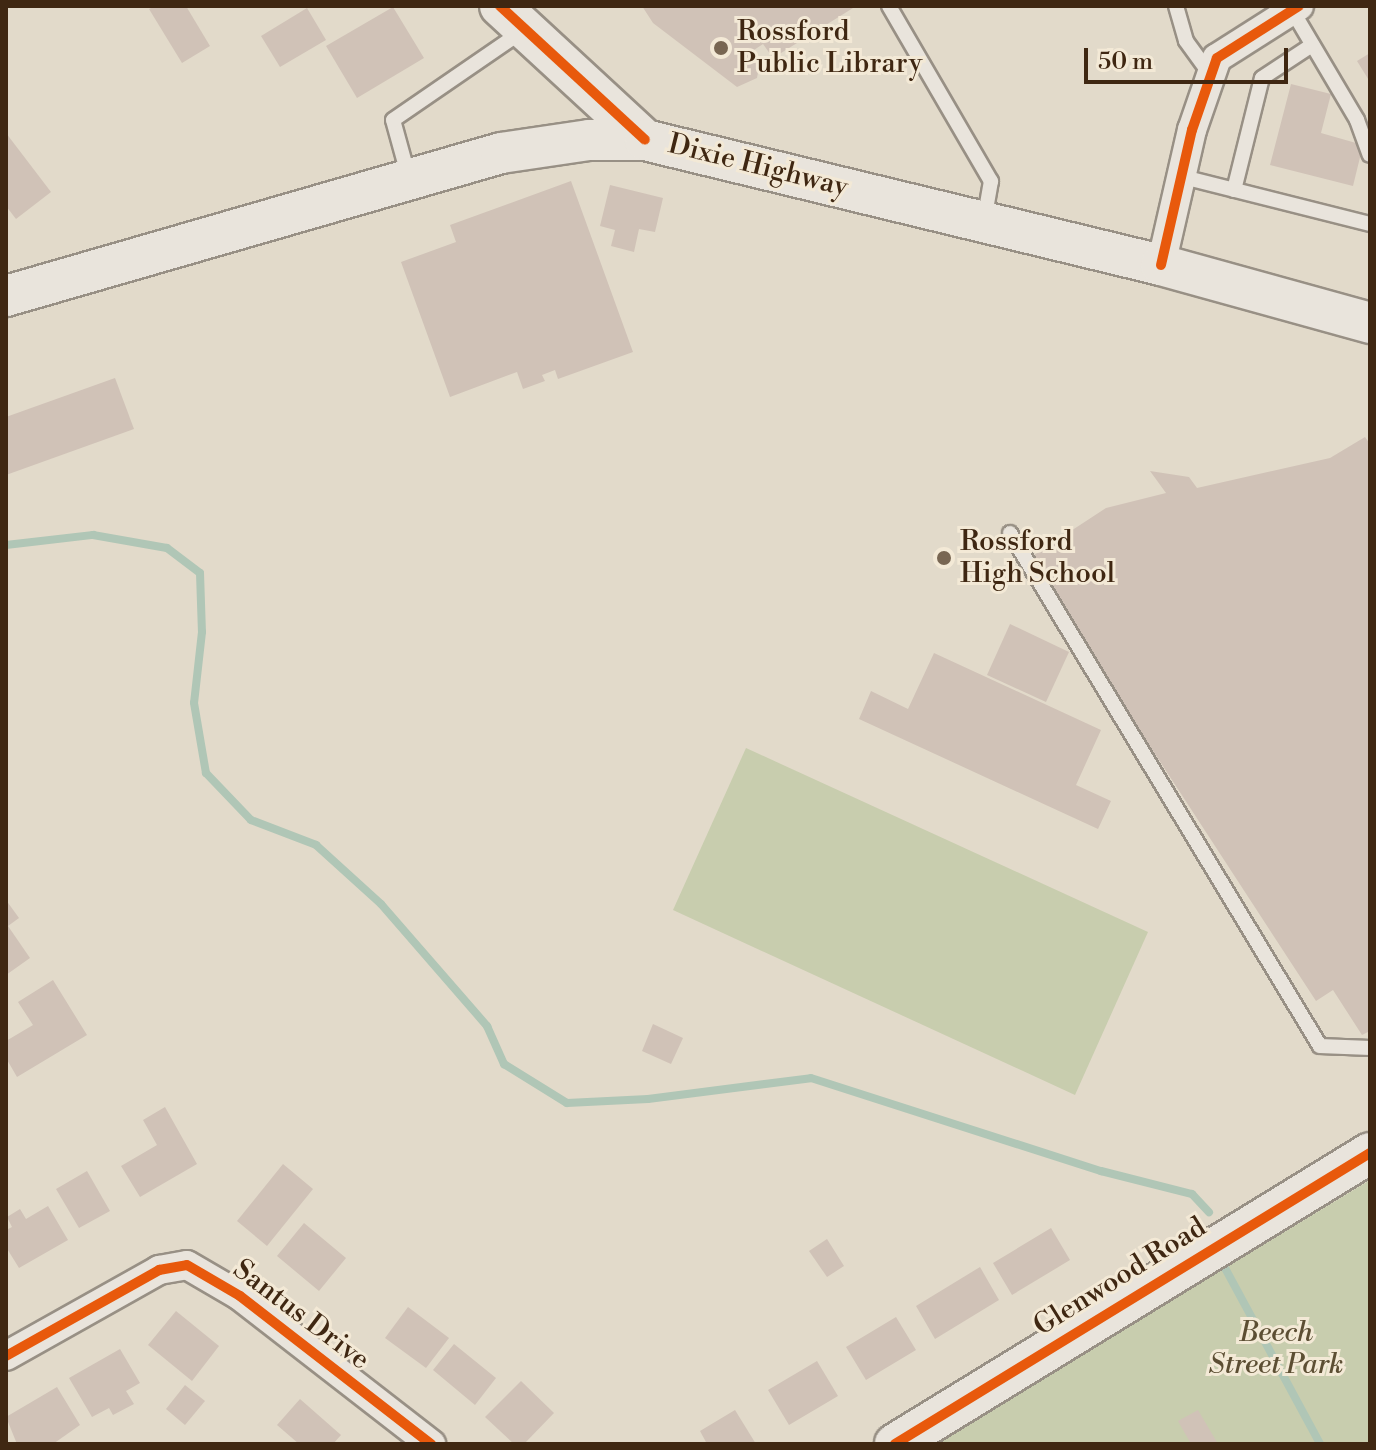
<!DOCTYPE html>
<html>
<head>
<meta charset="utf-8">
<style>
  body { margin:0 }
  #map { position:relative; width:1376px; height:1450px; overflow:hidden; background:#e2daca; font-family:"Libre Bodoni",serif }
  div>[style] { position:absolute }
  .green>* { inset:0; background:#c8cdae }
  .stream>* { height:8px; margin:-4px; padding:0 4px; transform-origin:4px; border-radius:4px; background:#b0c6b6 }
  .building>* { inset:0; background:#d0c2b7 }
  .roads { filter:drop-shadow(2px 0 #989085) drop-shadow(-2px 0 #989085) drop-shadow(0 2px #989085) drop-shadow(0 -2px #989085) }
  .lane>* { height:14px; margin:-7px; padding:0 7px; transform-origin:7px; border-radius:7px; background:#e9e4dc }
  .street>* { height:28px; margin:-14px; padding:0 14px; transform-origin:14px; border-radius:14px; background:#e9e4dc }
  .secondary>* { height:40px; margin:-20px; padding:0 20px; transform-origin:20px; border-radius:20px; background:#e9e4dc }
  .cycleway>* { height:10px; margin:-5px; padding:0 5px; transform-origin:5px; border-radius:5px; background:#e8590c }
  .dots>* { width:22px; height:22px; translate:-50% -50%; box-sizing:border-box; border:4px solid #f3e9d6; border-radius:50% }
  span { translate:-50% -50%; white-space:nowrap; text-align:center; line-height:1.15; -webkit-text-stroke:6px #f3e9d6; paint-order:stroke }
  .poi-label { font-size:28px; color:#3f2712 }
  .left { translate:0 -50%; text-align:left }
  .street-label { font-size:28px; color:#3f2712 }
  .park-label { font-size:28px; color:#5c4e33; font-style:italic }
  .frame { position:absolute; inset:0; border:8px solid #3f2712; pointer-events:none }
  .scale { position:absolute; left:1084px; top:48px; width:204px; height:36px; box-sizing:border-box; border:4px solid #3f2712; border-top:0; padding-left:10px; font-size:24px; line-height:28px; white-space:nowrap; color:#3f2712; -webkit-text-stroke:6px #f3e9d6; paint-order:stroke }
</style>
</head>
<body>
<div id="map">
  <div class="green">
    <i style="clip-path:polygon(746px 748px,1148px 932px,1075px 1095px,673px 910px)"></i>
    <i style="clip-path:polygon(1370px 1180px,1370px 1444px,934px 1444px,1225px 1268px)"></i>
  </div>
  <div class="stream">
    <i style="left:6px;top:545px;width:88px;rotate:-6.6deg"></i>
    <i style="left:93px;top:535px;width:75px;rotate:10deg"></i>
    <i style="left:167px;top:548px;width:41px;rotate:37.1deg"></i>
    <i style="left:200px;top:573px;width:59px;rotate:88.1deg"></i>
    <i style="left:202px;top:632px;width:71px;rotate:96.4deg"></i>
    <i style="left:194px;top:703px;width:71px;rotate:80.3deg"></i>
    <i style="left:206px;top:773px;width:65px;rotate:46.2deg"></i>
    <i style="left:251px;top:820px;width:70px;rotate:21deg"></i>
    <i style="left:316px;top:845px;width:88px;rotate:42.2deg"></i>
    <i style="left:381px;top:904px;width:162px;rotate:49deg"></i>
    <i style="left:487px;top:1026px;width:42px;rotate:65.9deg"></i>
    <i style="left:504px;top:1064px;width:74px;rotate:31.8deg"></i>
    <i style="left:567px;top:1103px;width:81px;rotate:-2.8deg"></i>
    <i style="left:648px;top:1099px;width:164px;rotate:-7.3deg"></i>
    <i style="left:811px;top:1078px;width:305px;rotate:17.8deg"></i>
    <i style="left:1101px;top:1171px;width:94px;rotate:14.2deg"></i>
    <i style="left:1192px;top:1194px;width:25px;rotate:47deg"></i>
    <i style="left:1225px;top:1268px;width:200px;rotate:61.6deg"></i>
  </div>
  <div class="building">
    <i style="clip-path:polygon(155px 6px,186px 6px,210px 46px,182px 63px,149px 9px)"></i>
    <i style="clip-path:polygon(642px 6px,851px 6px,853px 8px,773px 58px,763px 44px,751px 52px,759px 67px,757px 78px,737px 87px,653px 23px)"></i>
    <i style="clip-path:polygon(393px 7px,424px 58px,357px 98px,326px 46px)"></i>
    <i style="clip-path:polygon(307px 8px,326px 40px,280px 67px,261px 36px)"></i>
    <i style="clip-path:polygon(1370px 53px,1370px 82px,1357px 61px)"></i>
    <i style="clip-path:polygon(1291px 84px,1331px 94px,1321px 133px,1363px 145px,1353px 186px,1270px 165px)"></i>
    <i style="clip-path:polygon(6px 133px,51px 192px,16px 219px,6px 206px)"></i>
    <i style="clip-path:polygon(571px 181px,633px 352px,558px 379px,555px 370px,542px 375px,545px 381px,523px 389px,517px 372px,450px 397px,401px 262px,456px 242px,450px 225px)"></i>
    <i style="clip-path:polygon(610px 185px,663px 198px,655px 232px,639px 229px,634px 252px,611px 246px,615px 230px,600px 226px)"></i>
    <i style="clip-path:polygon(115px 378px,134px 429px,6px 475px,6px 417px)"></i>
    <i style="clip-path:polygon(1365px 437px,1370px 444px,1370px 1031px,1362px 1035px,1333px 990px,1316px 1001px,1028px 559px,1106px 508px,1166px 493px,1150px 471px,1189px 477px,1197px 488px,1330px 458px)"></i>
    <i style="clip-path:polygon(1010px 624px,1069px 652px,1046px 702px,987px 675px)"></i>
    <i style="clip-path:polygon(934px 653px,1101px 730px,1076px 785px,1111px 801px,1098px 829px,859px 719px,871px 691px,908px 709px)"></i>
    <i style="clip-path:polygon(6px 900px,19px 918px,8px 926px,30px 958px,6px 975px)"></i>
    <i style="clip-path:polygon(53px 980px,87px 1035px,17px 1077px,6px 1058px,6px 1041px,33px 1025px,18px 1002px)"></i>
    <i style="clip-path:polygon(653px 1024px,683px 1038px,671px 1064px,642px 1051px)"></i>
    <i style="clip-path:polygon(165px 1107px,197px 1164px,140px 1197px,121px 1166px,157px 1145px,143px 1120px)"></i>
    <i style="clip-path:polygon(283px 1164px,313px 1189px,267px 1246px,237px 1221px)"></i>
    <i style="clip-path:polygon(87px 1171px,110px 1211px,79px 1228px,56px 1189px)"></i>
    <i style="clip-path:polygon(48px 1206px,68px 1240px,19px 1268px,6px 1247px,6px 1230px,12px 1227px,7px 1217px,20px 1209px,26px 1219px)"></i>
    <i style="clip-path:polygon(304px 1223px,346px 1258px,319px 1291px,277px 1256px)"></i>
    <i style="clip-path:polygon(1051px 1228px,1070px 1260px,1012px 1295px,993px 1263px)"></i>
    <i style="clip-path:polygon(827px 1239px,844px 1266px,827px 1277px,809px 1251px)"></i>
    <i style="clip-path:polygon(980px 1267px,999px 1300px,935px 1339px,916px 1306px)"></i>
    <i style="clip-path:polygon(408px 1307px,449px 1338px,426px 1368px,385px 1338px)"></i>
    <i style="clip-path:polygon(176px 1311px,219px 1346px,192px 1381px,148px 1345px)"></i>
    <i style="clip-path:polygon(896px 1317px,916px 1350px,866px 1380px,846px 1347px)"></i>
    <i style="clip-path:polygon(454px 1344px,496px 1378px,475px 1405px,433px 1370px)"></i>
    <i style="clip-path:polygon(120px 1349px,140px 1383px,126px 1391px,134px 1404px,113px 1415px,109px 1408px,92px 1417px,69px 1378px)"></i>
    <i style="clip-path:polygon(817px 1361px,838px 1396px,789px 1425px,768px 1390px)"></i>
    <i style="clip-path:polygon(521px 1381px,554px 1413px,524px 1444px,514px 1444px,485px 1417px)"></i>
    <i style="clip-path:polygon(185px 1385px,205px 1401px,185px 1425px,166px 1409px)"></i>
    <i style="clip-path:polygon(57px 1387px,80px 1425px,53px 1444px,17px 1444px,6px 1417px)"></i>
    <i style="clip-path:polygon(300px 1399px,341px 1435px,333px 1444px,299px 1444px,277px 1425px)"></i>
    <i style="clip-path:polygon(735px 1410px,756px 1444px,707px 1444px,700px 1431px)"></i>
    <i style="clip-path:polygon(1198px 1410px,1218px 1444px,1191px 1444px,1178px 1421px)"></i>
  </div>
  <div class="roads">
    <div class="lane">
      <i style="left:889px;top:6px;width:203px;rotate:59.8deg"></i>
      <i style="left:991px;top:181px;width:41px;rotate:99.9deg"></i>
      <i style="left:1176px;top:6px;width:36px;rotate:74deg"></i>
      <i style="left:1186px;top:41px;width:41px;rotate:54deg"></i>
      <i style="left:1292px;top:10px;width:128px;rotate:59.4deg"></i>
      <i style="left:1357px;top:120px;width:37px;rotate:70deg"></i>
      <i style="left:1183px;top:177px;width:193px;rotate:14.1deg"></i>
      <i style="left:409px;top:178px;width:60px;rotate:-105.4deg"></i>
      <i style="left:393px;top:120px;width:159px;rotate:-34.5deg"></i>
      <i style="left:1234px;top:190px;width:115px;rotate:-76deg"></i>
      <i style="left:1262px;top:78px;width:60px;rotate:-33.4deg"></i>
      <i style="left:1010px;top:533px;width:599px;rotate:58.86deg"></i>
      <i style="left:1320px;top:1046px;width:50px;rotate:2.3deg"></i>
    </div>
    <div class="street">
      <i style="left:1161px;top:265px;width:139px;rotate:-77.1deg"></i>
      <i style="left:1192px;top:130px;width:76px;rotate:-70.9deg"></i>
      <i style="left:1217px;top:58px;width:97px;rotate:-32.4deg"></i>
      <i style="left:6px;top:1356px;width:176px;rotate:-29.3deg"></i>
      <i style="left:159px;top:1270px;width:28px;rotate:-10deg"></i>
      <i style="left:187px;top:1265px;width:61px;rotate:30.3deg"></i>
      <i style="left:240px;top:1296px;width:242px;rotate:37.8deg"></i>
    </div>
    <div class="secondary">
      <i style="left:500px;top:6px;width:197px;rotate:42.7deg"></i>
      <i style="left:6px;top:296px;width:515px;rotate:-16.11deg"></i>
      <i style="left:501px;top:153px;width:89px;rotate:-8.4deg"></i>
      <i style="left:589px;top:140px;width:56px"></i>
      <i style="left:645px;top:140px;width:531px;rotate:13.62deg"></i>
      <i style="left:1161px;top:265px;width:217px;rotate:15.5deg"></i>
      <i style="left:895px;top:1444px;width:557px;rotate:-31.49deg"></i>
    </div>
  </div>
  <div class="cycleway">
    <i style="left:500px;top:6px;width:197px;rotate:42.7deg"></i>
    <i style="left:1161px;top:265px;width:139px;rotate:-77.1deg"></i>
    <i style="left:1192px;top:130px;width:76px;rotate:-70.9deg"></i>
    <i style="left:1217px;top:58px;width:97px;rotate:-32.4deg"></i>
    <i style="left:6px;top:1356px;width:176px;rotate:-29.3deg"></i>
    <i style="left:159px;top:1270px;width:28px;rotate:-10deg"></i>
    <i style="left:187px;top:1265px;width:61px;rotate:30.3deg"></i>
    <i style="left:240px;top:1296px;width:242px;rotate:37.8deg"></i>
    <i style="left:895px;top:1444px;width:557px;rotate:-31.49deg"></i>
  </div>
  <div class="dots">
    <i style="left:721px;top:48px;background:#786652"></i>
    <i style="left:944px;top:558px;background:#786652"></i>
  </div>
  <div class="poi-label">
    <span class="left" style="left:737px;top:48px">Rossford<br>Public Library</span>
    <span class="left" style="left:960px;top:558px">Rossford<br>High School</span>
  </div>
  <div class="street-label">
    <span style="left:758px;top:166px;rotate:14deg">Dixie Highway</span>
    <span style="left:1120px;top:1277px;rotate:-32deg">Glenwood Road</span>
    <span style="left:301px;top:1315px;rotate:37deg">Santus Drive</span>
  </div>
  <div class="park-label">
    <span style="left:1276px;top:1349px">Beech<br>Street Park</span>
  </div>
  <div class="frame"></div>
  <div class="scale">50 m</div>
</div>
</body>
</html>
